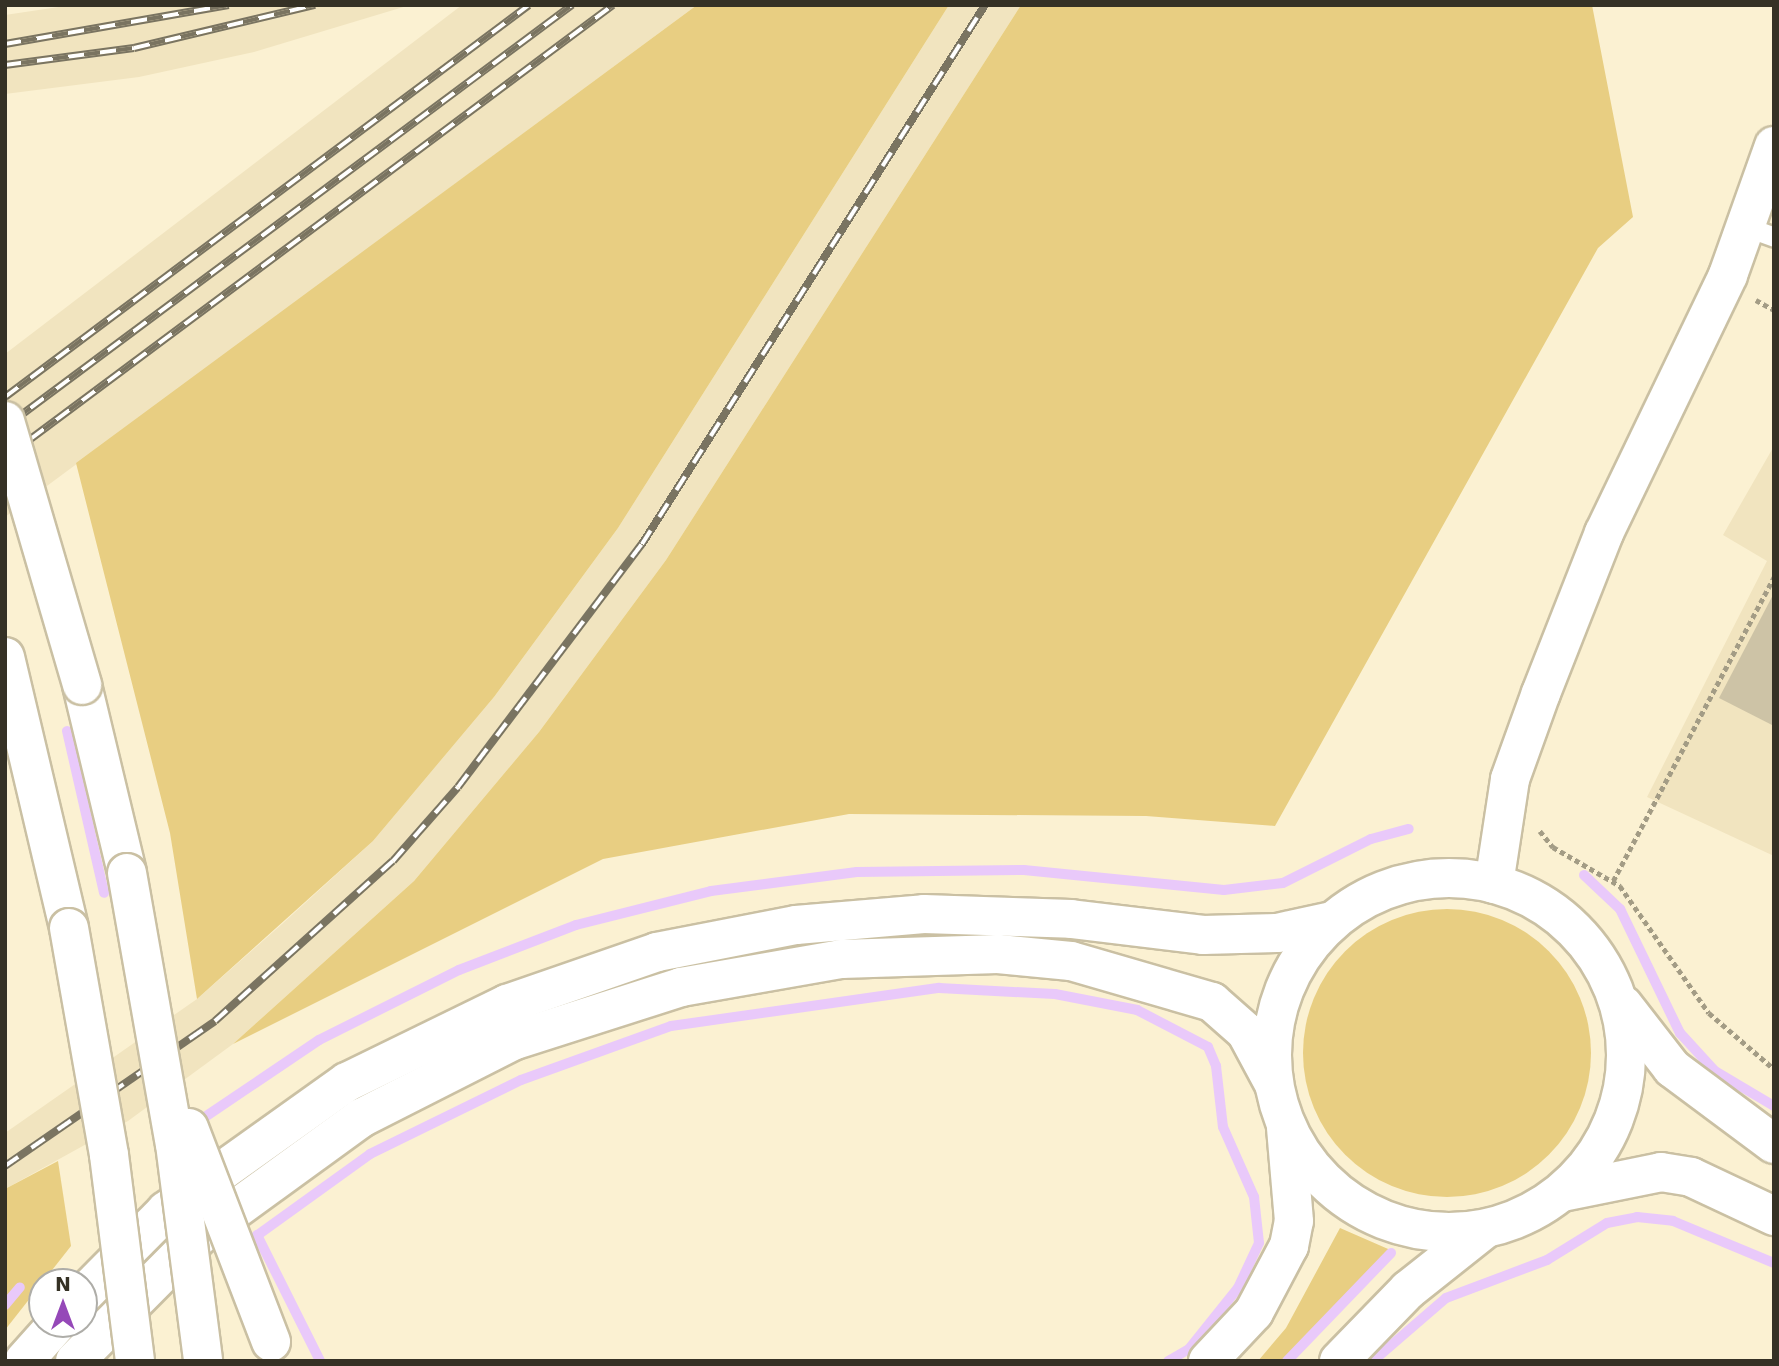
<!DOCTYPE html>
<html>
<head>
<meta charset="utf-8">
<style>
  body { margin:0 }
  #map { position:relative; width:1779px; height:1366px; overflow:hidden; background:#fbf1d2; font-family:"DejaVu Sans",sans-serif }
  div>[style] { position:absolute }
  .built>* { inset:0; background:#f1e4bf }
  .green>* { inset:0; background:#e8ce82 }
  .round { border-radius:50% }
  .stream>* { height:10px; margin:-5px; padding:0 5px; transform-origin:5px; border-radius:5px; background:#e9c9fa }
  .building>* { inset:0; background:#cdc3a6 }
  .path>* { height:4.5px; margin-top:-2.25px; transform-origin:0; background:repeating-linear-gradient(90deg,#a39c85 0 5px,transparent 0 8.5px) }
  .roads { filter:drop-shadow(2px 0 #cac0a3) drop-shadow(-2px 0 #cac0a3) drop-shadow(0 2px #cac0a3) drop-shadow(0 -2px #cac0a3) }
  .service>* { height:19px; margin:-9.5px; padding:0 9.5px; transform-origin:9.5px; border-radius:9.5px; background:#fff }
  .minor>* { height:38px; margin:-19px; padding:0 19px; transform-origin:19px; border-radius:19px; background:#fff }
  .secondary>* { height:38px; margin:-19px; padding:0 19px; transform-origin:19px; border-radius:19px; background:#fff }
  .secondary>.ring { margin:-19px; padding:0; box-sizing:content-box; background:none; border:38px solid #fff; border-radius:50% }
  .motorway>* { height:38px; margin:-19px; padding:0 19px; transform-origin:19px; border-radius:19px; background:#fff }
  .rail>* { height:8px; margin-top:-4px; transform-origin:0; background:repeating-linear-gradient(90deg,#fff 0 16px,#7a7461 0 32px); box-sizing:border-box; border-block:2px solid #7a7461 }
  .bridges { filter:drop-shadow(2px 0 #cac0a3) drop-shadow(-2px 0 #cac0a3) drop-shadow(0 2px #cac0a3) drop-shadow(0 -2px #cac0a3) }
  .motorway-bridge>* { height:38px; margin:-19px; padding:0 19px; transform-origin:19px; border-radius:19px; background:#fff }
  span { translate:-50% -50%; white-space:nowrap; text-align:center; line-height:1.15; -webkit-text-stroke:6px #fff; paint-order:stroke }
  .frame { position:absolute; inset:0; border:7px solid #353125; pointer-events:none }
  .north { position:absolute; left:28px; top:1268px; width:70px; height:70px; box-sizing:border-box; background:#fff; border:2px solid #aeada8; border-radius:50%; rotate:0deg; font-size:19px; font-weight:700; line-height:28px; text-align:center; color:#353125 }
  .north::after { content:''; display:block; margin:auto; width:24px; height:32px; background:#9548b8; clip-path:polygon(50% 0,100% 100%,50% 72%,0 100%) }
</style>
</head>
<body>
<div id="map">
  <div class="built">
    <i style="clip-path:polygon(72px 5px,410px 5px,254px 52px,139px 77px,5px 94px,5px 15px)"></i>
    <i style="clip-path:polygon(462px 5px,697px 5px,5px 517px,5px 354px)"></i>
    <i style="clip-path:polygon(949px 5px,1021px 5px,666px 560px,539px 732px,414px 881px,233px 1044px,128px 1121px,5px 1189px,5px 1133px,197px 999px,282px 924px,373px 841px,494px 697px,618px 528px)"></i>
    <i style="clip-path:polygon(1774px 446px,1774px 856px,1647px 797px,1767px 561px,1723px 535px)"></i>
  </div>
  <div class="green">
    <i style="clip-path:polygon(697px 5px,949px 5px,618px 528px,494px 697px,373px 841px,197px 999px,170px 833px,76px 463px)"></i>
    <i style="clip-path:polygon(1021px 5px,1592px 5px,1633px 217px,1598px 248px,1275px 826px,1146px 816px,849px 814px,603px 859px,233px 1044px,414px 881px,539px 732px,666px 560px)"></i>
    <i class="round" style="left:1303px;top:909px;width:288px;height:288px"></i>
    <i style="clip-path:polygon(58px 1161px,71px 1246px,5px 1330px,5px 1189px)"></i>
    <i style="clip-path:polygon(1340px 1228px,1395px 1252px,1287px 1361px,1258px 1361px,1286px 1328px)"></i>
  </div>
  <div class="stream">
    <i style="left:67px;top:731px;width:166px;rotate:77.1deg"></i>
    <i style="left:1584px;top:875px;width:50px;rotate:43.4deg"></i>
    <i style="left:1620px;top:909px;width:138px;rotate:64.2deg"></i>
    <i style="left:1680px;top:1033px;width:52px;rotate:47.4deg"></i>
    <i style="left:1715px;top:1071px;width:69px;rotate:30.7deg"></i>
    <i style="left:193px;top:1125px;width:152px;rotate:-34deg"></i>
    <i style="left:319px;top:1040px;width:157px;rotate:-26.6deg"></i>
    <i style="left:459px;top:970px;width:125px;rotate:-21deg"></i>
    <i style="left:576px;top:925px;width:139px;rotate:-14.1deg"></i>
    <i style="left:711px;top:891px;width:147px;rotate:-7.4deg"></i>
    <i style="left:857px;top:872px;width:167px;rotate:-0.7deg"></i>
    <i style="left:1024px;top:870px;width:201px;rotate:5.7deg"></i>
    <i style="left:1224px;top:890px;width:59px;rotate:-6.8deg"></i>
    <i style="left:1283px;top:883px;width:98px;rotate:-26.6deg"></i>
    <i style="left:1371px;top:839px;width:39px;rotate:-15deg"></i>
    <i style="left:257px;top:1235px;width:141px;rotate:63.4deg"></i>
    <i style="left:255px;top:1237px;width:142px;rotate:-35.8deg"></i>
    <i style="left:370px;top:1154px;width:168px;rotate:-26.1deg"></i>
    <i style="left:521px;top:1080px;width:159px;rotate:-19.8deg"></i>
    <i style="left:671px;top:1026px;width:271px;rotate:-8.1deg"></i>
    <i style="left:939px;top:988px;width:116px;rotate:3deg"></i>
    <i style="left:1055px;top:994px;width:84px;rotate:11deg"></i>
    <i style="left:1137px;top:1010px;width:80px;rotate:27.5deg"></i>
    <i style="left:1208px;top:1047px;width:21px;rotate:67deg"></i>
    <i style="left:1216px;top:1066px;width:61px;rotate:83.5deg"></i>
    <i style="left:1223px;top:1127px;width:77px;rotate:66.1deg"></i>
    <i style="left:1254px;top:1197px;width:46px;rotate:83.8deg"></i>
    <i style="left:1259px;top:1243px;width:50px;rotate:115deg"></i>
    <i style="left:1238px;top:1288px;width:78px;rotate:128.8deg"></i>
    <i style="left:1189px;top:1349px;width:24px;rotate:150deg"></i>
    <i style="left:5px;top:1305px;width:23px;rotate:-50deg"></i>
    <i style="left:1287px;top:1361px;width:150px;rotate:-46.1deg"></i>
    <i style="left:1373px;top:1361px;width:96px;rotate:-40.8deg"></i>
    <i style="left:1446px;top:1298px;width:108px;rotate:-20.6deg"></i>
    <i style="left:1547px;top:1260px;width:70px;rotate:-31.7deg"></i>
    <i style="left:1607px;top:1223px;width:31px;rotate:-11deg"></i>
    <i style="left:1637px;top:1217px;width:36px;rotate:6deg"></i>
    <i style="left:1673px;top:1221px;width:109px;rotate:22.6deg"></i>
  </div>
  <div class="building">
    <i style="clip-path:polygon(1774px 593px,1774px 726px,1719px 698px)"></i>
  </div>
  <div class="path">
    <i style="left:1756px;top:300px;width:21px;rotate:29deg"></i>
    <i style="left:1540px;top:831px;width:21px;rotate:51deg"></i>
    <i style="left:1553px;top:847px;width:78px;rotate:30.2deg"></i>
    <i style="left:1620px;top:886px;width:155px;rotate:55deg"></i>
    <i style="left:1709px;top:1013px;width:86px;rotate:40.7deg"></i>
    <i style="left:1613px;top:881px;width:344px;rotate:-62.1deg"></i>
  </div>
  <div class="roads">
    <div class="service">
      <i style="left:1747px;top:227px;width:29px;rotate:20deg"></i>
    </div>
    <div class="minor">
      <i style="left:1494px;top:884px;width:106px;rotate:-81.3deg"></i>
      <i style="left:1510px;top:779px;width:91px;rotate:-70.2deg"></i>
      <i style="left:1541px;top:693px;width:172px;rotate:-68.5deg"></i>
      <i style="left:1604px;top:533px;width:286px;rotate:-64.3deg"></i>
      <i style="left:1728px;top:275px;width:137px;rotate:-70.4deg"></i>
    </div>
    <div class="secondary">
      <i class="ring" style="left:1272px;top:878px;width:316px;height:316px"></i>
      <i style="left:1623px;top:1005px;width:80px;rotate:52.1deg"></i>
      <i style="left:1672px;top:1068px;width:127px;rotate:36.7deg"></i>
      <i style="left:1563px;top:1192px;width:100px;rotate:-11.5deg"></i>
      <i style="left:1661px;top:1172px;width:30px;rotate:9deg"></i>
      <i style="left:1691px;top:1177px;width:92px;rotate:25.2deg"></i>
      <i style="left:84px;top:1294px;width:117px;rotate:-45.3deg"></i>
      <i style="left:166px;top:1211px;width:222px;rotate:-35.5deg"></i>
      <i style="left:347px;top:1082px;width:178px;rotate:-26deg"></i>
      <i style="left:507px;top:1004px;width:159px;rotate:-19.1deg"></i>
      <i style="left:657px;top:952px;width:142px;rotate:-11deg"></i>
      <i style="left:796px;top:925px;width:128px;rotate:-4.9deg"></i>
      <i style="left:924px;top:914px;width:147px;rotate:1.9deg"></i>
      <i style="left:1071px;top:919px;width:133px;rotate:6.9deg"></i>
      <i style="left:1203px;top:935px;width:74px;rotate:-1.5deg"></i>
      <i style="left:1277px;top:933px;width:56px;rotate:-12.3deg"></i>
      <i style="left:24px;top:1361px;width:50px;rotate:-48.3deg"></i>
      <i style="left:75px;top:1361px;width:177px;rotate:-45.2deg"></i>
      <i style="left:200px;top:1235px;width:199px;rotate:-36deg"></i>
      <i style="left:361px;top:1118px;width:173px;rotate:-26.9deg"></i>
      <i style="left:515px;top:1040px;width:174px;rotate:-17.7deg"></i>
      <i style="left:681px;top:987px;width:162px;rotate:-9.9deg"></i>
      <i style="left:841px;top:959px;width:157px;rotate:-1.8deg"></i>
      <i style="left:998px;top:954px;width:73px;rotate:5.5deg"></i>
      <i style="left:1071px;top:961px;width:147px;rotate:16.2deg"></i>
      <i style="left:1212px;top:1002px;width:45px;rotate:41.4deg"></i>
      <i style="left:1246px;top:1032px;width:59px;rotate:61.7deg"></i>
    </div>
    <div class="motorway">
      <i style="left:5px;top:657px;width:278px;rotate:76.7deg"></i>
      <i style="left:82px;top:685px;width:193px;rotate:76.5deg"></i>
      <i style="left:1208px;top:1361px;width:67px;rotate:-46.8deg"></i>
      <i style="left:1254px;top:1312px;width:75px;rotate:-62.1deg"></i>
      <i style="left:1289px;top:1246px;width:25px;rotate:-79deg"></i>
      <i style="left:1294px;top:1221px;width:94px;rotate:-94.9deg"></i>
      <i style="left:1339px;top:1361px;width:99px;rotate:-45.8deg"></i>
      <i style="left:1408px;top:1290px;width:98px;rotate:-38.4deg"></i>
    </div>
  </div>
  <div class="rail">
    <i style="left:5px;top:44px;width:227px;rotate:-9.9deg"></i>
    <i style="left:5px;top:65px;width:130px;rotate:-7.5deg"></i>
    <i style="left:134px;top:48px;width:186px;rotate:-13.4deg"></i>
    <i style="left:5px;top:397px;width:654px;rotate:-36.8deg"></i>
    <i style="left:5px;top:427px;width:707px;rotate:-36.66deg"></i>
    <i style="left:5px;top:458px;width:758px;rotate:-36.69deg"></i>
    <i style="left:5px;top:1166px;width:255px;rotate:-34.6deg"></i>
    <i style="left:215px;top:1021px;width:239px;rotate:-42deg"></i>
    <i style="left:393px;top:861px;width:98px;rotate:-48.7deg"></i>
    <i style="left:458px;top:787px;width:305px;rotate:-52.9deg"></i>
    <i style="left:642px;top:544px;width:639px;rotate:-57.53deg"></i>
  </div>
  <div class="bridges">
    <div class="motorway-bridge">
      <i style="left:5px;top:421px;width:275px;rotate:73.7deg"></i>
      <i style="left:127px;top:873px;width:275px;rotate:80deg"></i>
      <i style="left:175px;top:1144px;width:219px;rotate:82.6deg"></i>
      <i style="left:69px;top:928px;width:230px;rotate:80deg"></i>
      <i style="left:109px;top:1155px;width:208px;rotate:82.8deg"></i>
      <i style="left:189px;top:1128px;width:229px;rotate:69deg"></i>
    </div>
  </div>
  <div class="frame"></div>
  <div class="north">N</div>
</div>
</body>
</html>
